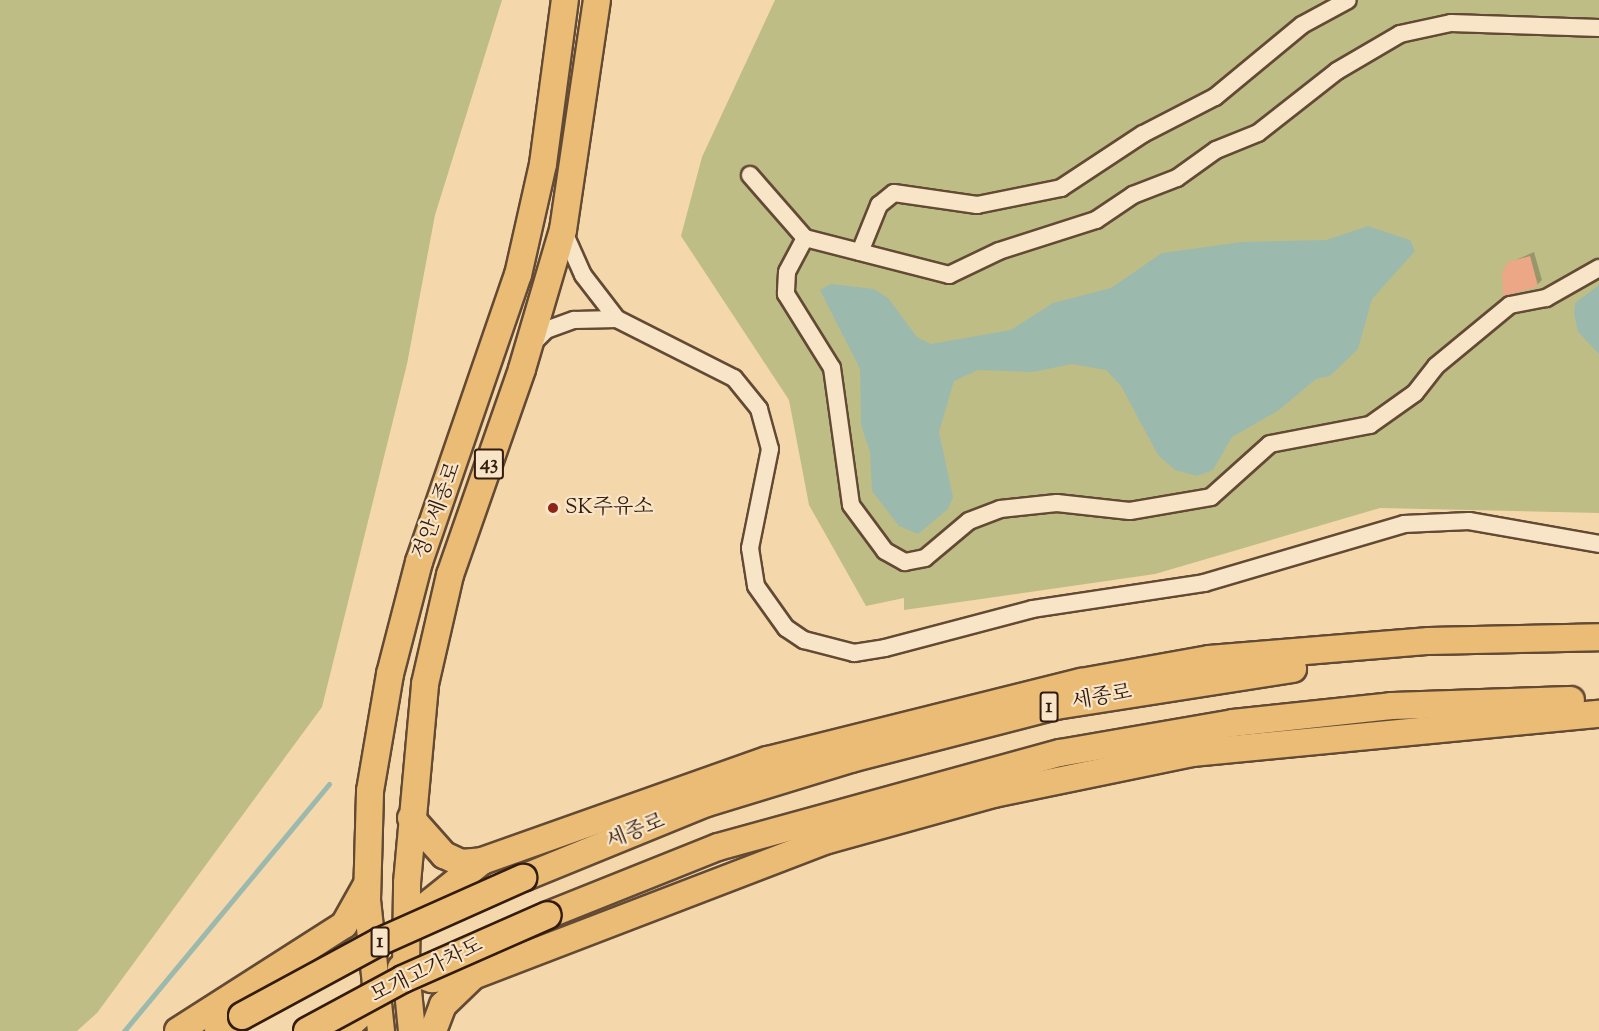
<!DOCTYPE html>
<html>
<head>
<meta charset="utf-8">
<style>
  body { margin:0 }
  #map { position:relative; width:1599px; height:1031px; overflow:hidden; background:#f4d7aa; font-family:"Sorts Mill Goudy","Noto Serif KR",serif }
  div>[style] { position:absolute }
  .green>* { inset:0; background:#bfbd86 }
  .water>* { inset:0; background:#9cb9ad }
  .shadow>* { inset:0; background:#0003 }
  .stream>* { height:5px; margin:-2.5px; padding:0 2.5px; transform-origin:2.5px; border-radius:2.5px; background:#9cb9ad }
  .building>* { inset:0; background:#eba786 }
  .roads { filter:drop-shadow(2px 0 #634a35) drop-shadow(-2px 0 #634a35) drop-shadow(0 2px #634a35) drop-shadow(0 -2px #634a35) }
  .minor>* { height:16px; margin:-8px; padding:0 8px; transform-origin:8px; border-radius:8px; background:#f8e5c8 }
  .highway>* { height:26px; margin:-13px; padding:0 13px; transform-origin:13px; border-radius:13px; background:#eabc75 }
  .bridges { filter:drop-shadow(2px 0 #331b0e) drop-shadow(-2px 0 #331b0e) drop-shadow(0 2px #331b0e) drop-shadow(0 -2px #331b0e) }
  .highway-bridge>* { height:26px; margin:-13px; padding:0 13px; transform-origin:13px; border-radius:13px; background:#eabc75 }
  .dots>* { width:16px; height:16px; translate:-50% -50%; box-sizing:border-box; border:3px solid #f8e5c8; border-radius:50% }
  span { translate:-50% -50%; white-space:nowrap; text-align:center; line-height:1.15; -webkit-text-stroke:4.5px #f8e5c8; paint-order:stroke }
  .shield-label span { padding:2px 4px; background:#f8e5c8; border:2px solid; border-radius:4px; -webkit-text-stroke-width:0 }
  .shield-label { font-size:20px; color:#331b0e; font-weight:700 }
  .poi-label { font-size:21px; color:#331b0e }
  .left { translate:0 -50%; text-align:left }
  .street-label { font-size:21px; color:#331b0e }
</style>
</head>
<body>
<div id="map">
  <div class="green">
    <i style="clip-path:polygon(0 0,502px 0,435px 215px,407px 364px,322px 707px,97px 1013px,77px 1031px,0 1031px)"></i>
    <i style="clip-path:polygon(775px 0,1599px 0,1599px 513px,1380px 508px,1155px 574px,904px 610px,904px 598px,866px 606px,809px 505px,789px 400px,681px 236px,702px 157px)"></i>
  </div>
  <div class="water">
    <i style="clip-path:polygon(1368px 226px,1410px 240px,1415px 251px,1372px 299px,1358px 349px,1330px 376px,1316px 379px,1279px 410px,1232px 437px,1213px 470px,1197px 476px,1175px 470px,1158px 455px,1121px 386px,1106px 370px,1072px 364px,1033px 372px,978px 370px,954px 381px,939px 432px,953px 497px,948px 509px,918px 534px,899px 526px,872px 491px,870px 452px,861px 425px,860px 369px,820px 290px,831px 284px,874px 289px,888px 298px,917px 337px,931px 344px,1011px 330px,1053px 303px,1111px 288px,1162px 253px,1242px 242px,1326px 240px)"></i>
    <i style="clip-path:polygon(1599px 285px,1599px 354px,1578px 332px,1574px 313px,1575px 303px)"></i>
  </div>
  <div class="shadow">
    <i style="clip-path:polygon(1534px 252px,1542px 280px,1537px 285px,1509px 263px)"></i>
  </div>
  <div class="stream">
    <i style="left:124px;top:1031px;width:321px;rotate:-50.3deg"></i>
  </div>
  <div class="building">
    <i style="clip-path:polygon(1530px 256px,1538px 286px,1503px 297px,1502px 273px,1508px 262px)"></i>
  </div>
  <div class="roads">
    <div class="minor">
      <i style="left:750px;top:175px;width:84px;rotate:48.9deg"></i>
      <i style="left:805px;top:238px;width:149px;rotate:14.4deg"></i>
      <i style="left:949px;top:275px;width:55px;rotate:-25.6deg"></i>
      <i style="left:999px;top:251px;width:102px;rotate:-17.7deg"></i>
      <i style="left:1096px;top:220px;width:45px;rotate:-34deg"></i>
      <i style="left:1133px;top:195px;width:47px;rotate:-21.1deg"></i>
      <i style="left:1177px;top:178px;width:48px;rotate:-35.7deg"></i>
      <i style="left:1216px;top:150px;width:45px;rotate:-22deg"></i>
      <i style="left:1258px;top:133px;width:100px;rotate:-38.1deg"></i>
      <i style="left:1337px;top:71px;width:73px;rotate:-30.4deg"></i>
      <i style="left:1400px;top:34px;width:52px;rotate:-12.2deg"></i>
      <i style="left:1451px;top:23px;width:148px;rotate:1.9deg"></i>
      <i style="left:563px;top:230px;width:49px;rotate:66deg"></i>
      <i style="left:583px;top:275px;width:56px;rotate:52.3deg"></i>
      <i style="left:617px;top:319px;width:131px;rotate:26.8deg"></i>
      <i style="left:734px;top:378px;width:40px;rotate:51deg"></i>
      <i style="left:759px;top:409px;width:41px;rotate:74.6deg"></i>
      <i style="left:770px;top:449px;width:101px;rotate:101.4deg"></i>
      <i style="left:750px;top:548px;width:38px;rotate:81deg"></i>
      <i style="left:756px;top:586px;width:52px;rotate:54.5deg"></i>
      <i style="left:786px;top:628px;width:22px;rotate:34deg"></i>
      <i style="left:804px;top:640px;width:52px;rotate:14.6deg"></i>
      <i style="left:854px;top:653px;width:31px;rotate:-9deg"></i>
      <i style="left:885px;top:648px;width:153px;rotate:-14.8deg"></i>
      <i style="left:1033px;top:609px;width:173px;rotate:-8.6deg"></i>
      <i style="left:1204px;top:583px;width:209px;rotate:-16.4deg"></i>
      <i style="left:1404px;top:524px;width:65px;rotate:-2.6deg"></i>
      <i style="left:1469px;top:521px;width:132px;rotate:10deg"></i>
      <i style="left:805px;top:238px;width:38px;rotate:118deg"></i>
      <i style="left:787px;top:272px;width:22px;rotate:93deg"></i>
      <i style="left:786px;top:294px;width:87px;rotate:58.1deg"></i>
      <i style="left:832px;top:368px;width:138px;rotate:82.1deg"></i>
      <i style="left:851px;top:505px;width:57px;rotate:53.5deg"></i>
      <i style="left:885px;top:551px;width:23px;rotate:29deg"></i>
      <i style="left:905px;top:562px;width:20px;rotate:-11deg"></i>
      <i style="left:925px;top:558px;width:57px;rotate:-40.1deg"></i>
      <i style="left:969px;top:521px;width:33px;rotate:-21deg"></i>
      <i style="left:1000px;top:509px;width:57px;rotate:-6deg"></i>
      <i style="left:1057px;top:503px;width:73px;rotate:6.3deg"></i>
      <i style="left:1130px;top:511px;width:82px;rotate:-9.8deg"></i>
      <i style="left:1211px;top:497px;width:79px;rotate:-41.9deg"></i>
      <i style="left:1270px;top:444px;width:102px;rotate:-10.8deg"></i>
      <i style="left:1370px;top:425px;width:55px;rotate:-35.4deg"></i>
      <i style="left:1415px;top:393px;width:34px;rotate:-52deg"></i>
      <i style="left:1436px;top:366px;width:96px;rotate:-39.5deg"></i>
      <i style="left:1510px;top:305px;width:37px;rotate:-11deg"></i>
      <i style="left:1546px;top:298px;width:61px;rotate:-29.5deg"></i>
      <i style="left:860px;top:252px;width:51px;rotate:-68deg"></i>
      <i style="left:879px;top:205px;width:19px;rotate:-39deg"></i>
      <i style="left:894px;top:193px;width:84px;rotate:8.2deg"></i>
      <i style="left:977px;top:205px;width:86px;rotate:-11.4deg"></i>
      <i style="left:1061px;top:188px;width:98px;rotate:-33.4deg"></i>
      <i style="left:1143px;top:134px;width:81px;rotate:-27.2deg"></i>
      <i style="left:1215px;top:97px;width:113px;rotate:-39.6deg"></i>
      <i style="left:1302px;top:25px;width:52px;rotate:-28.5deg"></i>
      <i style="left:530px;top:346px;width:23px;rotate:-45deg"></i>
      <i style="left:546px;top:330px;width:30px;rotate:-20deg"></i>
      <i style="left:574px;top:320px;width:43px;rotate:-1.3deg"></i>
    </div>
    <div class="highway">
      <i style="left:411px;top:818px;width:50px;rotate:48.3deg"></i>
      <i style="left:444px;top:855px;width:19px;rotate:25deg"></i>
      <i style="left:461px;top:863px;width:21px;rotate:-5deg"></i>
      <i style="left:482px;top:861px;width:303px;rotate:-19.5deg"></i>
      <i style="left:768px;top:760px;width:323px;rotate:-14deg"></i>
      <i style="left:1081px;top:682px;width:130px;rotate:-10.2deg"></i>
      <i style="left:1209px;top:659px;width:221px;rotate:-4.7deg"></i>
      <i style="left:1429px;top:641px;width:170px;rotate:-1.3deg"></i>
      <i style="left:523px;top:878px;width:199px;rotate:-22.2deg"></i>
      <i style="left:707px;top:803px;width:151px;rotate:-17deg"></i>
      <i style="left:851px;top:759px;width:212px;rotate:-14.5deg"></i>
      <i style="left:1056px;top:706px;width:240px;rotate:-8.9deg"></i>
      <i style="left:548px;top:915px;width:183px;rotate:-21.8deg"></i>
      <i style="left:718px;top:847px;width:355px;rotate:-15.4deg"></i>
      <i style="left:1060px;top:753px;width:176px;rotate:-9.8deg"></i>
      <i style="left:1233px;top:723px;width:159px;rotate:-6.1deg"></i>
      <i style="left:1391px;top:706px;width:180px;rotate:-1.9deg"></i>
      <i style="left:405px;top:934px;width:36px;rotate:-53deg"></i>
      <i style="left:427px;top:905px;width:70px;rotate:-38.7deg"></i>
      <i style="left:401px;top:968px;width:33px;rotate:20deg"></i>
      <i style="left:432px;top:979px;width:41px;rotate:-4.2deg"></i>
      <i style="left:178px;top:1031px;width:197px;rotate:-32.6deg"></i>
      <i style="left:344px;top:925px;width:47px;rotate:-60.7deg"></i>
      <i style="left:218px;top:1031px;width:28px;rotate:-32deg"></i>
      <i style="left:342px;top:1031px;width:25px;rotate:-42deg"></i>
      <i style="left:361px;top:1014px;width:28px;rotate:-60deg"></i>
      <i style="left:381px;top:1031px;width:132px;rotate:-96.1deg"></i>
      <i style="left:367px;top:900px;width:109px;rotate:-88.4deg"></i>
      <i style="left:370px;top:791px;width:119px;rotate:-80.3deg"></i>
      <i style="left:390px;top:674px;width:116px;rotate:-75.5deg"></i>
      <i style="left:419px;top:562px;width:304px;rotate:-71deg"></i>
      <i style="left:518px;top:275px;width:114px;rotate:-77.3deg"></i>
      <i style="left:543px;top:164px;width:165px;rotate:-82.4deg"></i>
      <i style="left:412px;top:1031px;width:60px;rotate:-95.7deg"></i>
      <i style="left:406px;top:971px;width:88px;rotate:-89.3deg"></i>
      <i style="left:407px;top:883px;width:200px;rotate:-84.8deg"></i>
      <i style="left:425px;top:684px;width:112px;rotate:-77.1deg"></i>
      <i style="left:450px;top:575px;width:218px;rotate:-70.7deg"></i>
      <i style="left:522px;top:369px;width:145px;rotate:-73.6deg"></i>
      <i style="left:563px;top:230px;width:232px;rotate:-81.6deg"></i>
      <i style="left:433px;top:1031px;width:28px;rotate:-69deg"></i>
      <i style="left:443px;top:1005px;width:42px;rotate:-44deg"></i>
      <i style="left:473px;top:976px;width:380px;rotate:-21deg"></i>
      <i style="left:828px;top:840px;width:172px;rotate:-15.5deg"></i>
      <i style="left:994px;top:794px;width:202px;rotate:-11.7deg"></i>
      <i style="left:1192px;top:753px;width:409px;rotate:-5.5deg"></i>
    </div>
  </div>
  <div class="bridges">
    <div class="highway-bridge">
      <i style="left:242px;top:1016px;width:156px;rotate:-28.4deg"></i>
      <i style="left:379px;top:942px;width:158px;rotate:-24deg"></i>
      <i style="left:307px;top:1031px;width:109px;rotate:-28.4deg"></i>
      <i style="left:403px;top:979px;width:158px;rotate:-23.8deg"></i>
    </div>
  </div>
  <div class="dots">
    <i style="left:553px;top:508px;background:#8f2418"></i>
  </div>
  <div class="shield-label">
    <span style="left:489px;top:464px">43</span>
    <span style="left:1049px;top:707px">1</span>
    <span style="left:380px;top:942px">1</span>
  </div>
  <div class="poi-label">
    <span class="left" style="left:565px;top:508px">SK주유소</span>
  </div>
  <div class="street-label">
    <span style="left:438px;top:511px;rotate:-70deg">정안세종로</span>
    <span style="left:1102px;top:698px;rotate:-10deg">세종로</span>
    <span style="left:636px;top:832px;rotate:-22deg">세종로</span>
    <span style="left:427px;top:971px;rotate:-26deg">모개고가차도</span>
  </div>
</div>
</body>
</html>
